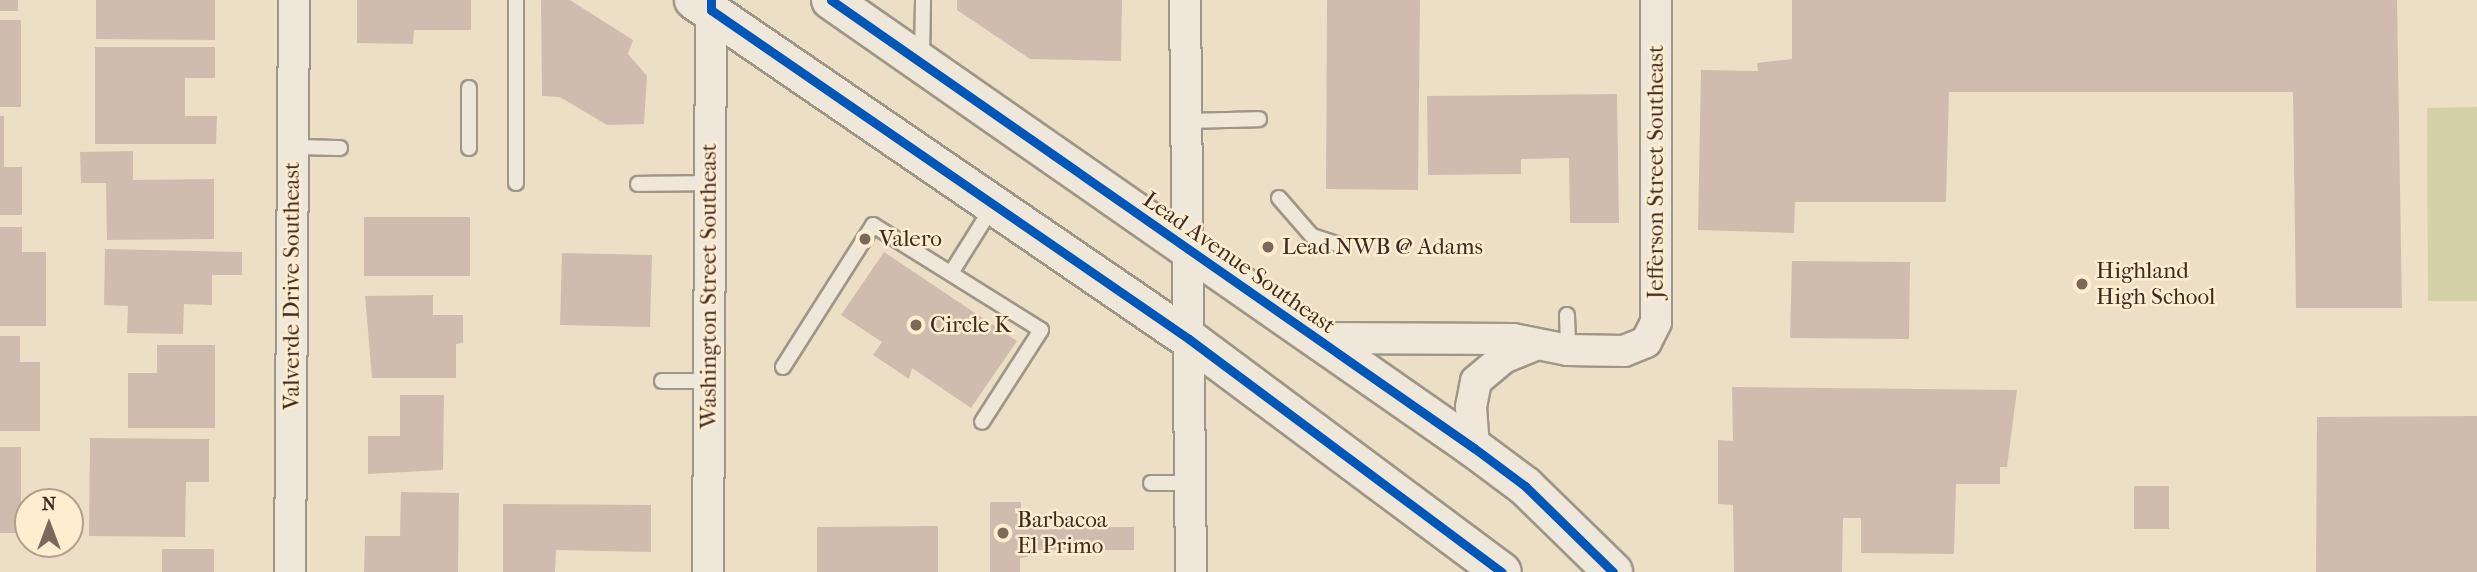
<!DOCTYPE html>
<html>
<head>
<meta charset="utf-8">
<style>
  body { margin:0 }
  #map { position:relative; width:2477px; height:572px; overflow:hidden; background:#eddfc6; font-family:"IM FELL French Canon",serif }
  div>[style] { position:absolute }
  .green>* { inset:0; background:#d4d0a7 }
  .building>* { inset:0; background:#d0bcae }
  .roads { filter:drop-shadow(2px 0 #a09687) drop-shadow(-2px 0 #a09687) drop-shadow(0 2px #a09687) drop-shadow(0 -2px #a09687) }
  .lane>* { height:14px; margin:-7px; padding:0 7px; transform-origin:7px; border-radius:7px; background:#efe8da }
  .street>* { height:30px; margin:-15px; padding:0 15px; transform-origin:15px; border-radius:15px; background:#efe8da }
  .secondary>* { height:38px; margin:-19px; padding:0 19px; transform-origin:19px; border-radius:19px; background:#efe8da }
  .cycleway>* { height:9px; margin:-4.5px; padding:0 4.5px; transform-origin:4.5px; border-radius:4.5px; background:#0057b8 }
  .dots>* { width:19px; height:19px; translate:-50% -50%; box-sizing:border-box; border:4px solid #feedcf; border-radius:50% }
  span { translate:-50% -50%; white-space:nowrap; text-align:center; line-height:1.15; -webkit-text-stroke:5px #feedcf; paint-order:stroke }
  .street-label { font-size:23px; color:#3d2b23 }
  .poi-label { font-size:23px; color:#3d2b23 }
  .left { translate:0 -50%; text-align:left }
  .north { position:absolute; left:14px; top:488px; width:70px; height:70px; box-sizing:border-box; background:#feedcf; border:2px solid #b19f8a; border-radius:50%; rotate:0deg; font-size:19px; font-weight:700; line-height:28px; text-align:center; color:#3d2b23 }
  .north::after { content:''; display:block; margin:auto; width:24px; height:32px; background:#7b6a5c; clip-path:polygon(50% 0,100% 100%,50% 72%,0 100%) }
</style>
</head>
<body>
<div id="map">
  <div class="green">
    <i style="clip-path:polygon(2477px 107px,2477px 301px,2428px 301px,2427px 108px)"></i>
  </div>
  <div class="building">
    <i style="clip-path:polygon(0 0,18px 0,18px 11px,0 11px)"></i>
    <i style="clip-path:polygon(96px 0,215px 0,215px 40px,96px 39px)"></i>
    <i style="clip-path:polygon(357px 0,471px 0,471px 30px,414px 30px,413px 44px,357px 43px)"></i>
    <i style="clip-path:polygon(541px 0,570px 0,633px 40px,628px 54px,647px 76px,644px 124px,607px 125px,560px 97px,542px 96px)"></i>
    <i style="clip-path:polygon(957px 0,1122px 0,1121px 61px,1030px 59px,957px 10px)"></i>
    <i style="clip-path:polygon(1327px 0,1420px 0,1418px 190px,1326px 189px)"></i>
    <i style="clip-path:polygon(1792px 0,2397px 0,2402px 308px,2296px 308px,2293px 92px,1949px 92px,1946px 202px,1795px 202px,1794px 233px,1698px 230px,1701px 70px,1758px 71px,1757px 63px,1792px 59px)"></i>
    <i style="clip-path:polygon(0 20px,21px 20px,21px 107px,0 107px)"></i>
    <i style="clip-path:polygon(95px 47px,215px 47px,215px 78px,185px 78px,185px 116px,217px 116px,216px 144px,95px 144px)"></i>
    <i style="clip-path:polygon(1617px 94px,1619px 223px,1570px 223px,1569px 158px,1521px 159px,1521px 174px,1428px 175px,1427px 96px)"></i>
    <i style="clip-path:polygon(0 116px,4px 116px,4px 167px,22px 167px,22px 215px,0 215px)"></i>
    <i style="clip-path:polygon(133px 151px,133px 180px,214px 179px,214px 239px,107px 240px,106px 183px,81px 183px,80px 152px)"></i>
    <i style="clip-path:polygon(364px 217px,470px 217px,470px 276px,364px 276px)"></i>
    <i style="clip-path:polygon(0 227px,22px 227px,22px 252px,46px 252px,46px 326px,0 326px)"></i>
    <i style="clip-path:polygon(105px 249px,242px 252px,242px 275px,212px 275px,212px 305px,184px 304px,183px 334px,127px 333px,128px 306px,104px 305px)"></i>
    <i style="clip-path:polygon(884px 252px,1017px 341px,971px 408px,912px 368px,909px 379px,873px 355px,882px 342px,841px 315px)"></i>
    <i style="clip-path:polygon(562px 253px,652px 255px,650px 327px,560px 325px)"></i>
    <i style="clip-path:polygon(1792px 261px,1910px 262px,1909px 339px,1790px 338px)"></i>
    <i style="clip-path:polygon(433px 295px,433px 315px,463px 315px,463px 343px,456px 344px,456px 378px,372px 378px,365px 296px)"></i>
    <i style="clip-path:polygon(0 336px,20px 336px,20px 362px,40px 362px,40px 431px,0 431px)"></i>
    <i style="clip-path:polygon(157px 345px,215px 345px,215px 428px,128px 428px,128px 373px,157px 373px)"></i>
    <i style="clip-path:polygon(1732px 387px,2017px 390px,2007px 467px,2000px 467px,2000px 484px,1956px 484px,1954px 554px,1861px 553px,1861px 518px,1843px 518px,1842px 572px,1734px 572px,1733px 505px,1718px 504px,1718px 440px,1733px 441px)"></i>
    <i style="clip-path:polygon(400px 395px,444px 395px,443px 470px,368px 474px,368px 436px,400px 436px)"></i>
    <i style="clip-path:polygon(2477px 416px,2477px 572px,2316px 572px,2317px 417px)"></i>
    <i style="clip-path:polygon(90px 438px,209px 439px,209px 482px,186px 482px,185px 537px,89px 536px)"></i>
    <i style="clip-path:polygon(0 447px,21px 447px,21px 533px,0 533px)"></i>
    <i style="clip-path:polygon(2134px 486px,2169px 486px,2169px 529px,2134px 529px)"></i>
    <i style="clip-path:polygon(401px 492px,459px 493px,458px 572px,364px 572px,365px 536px,400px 536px)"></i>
    <i style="clip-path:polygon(990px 502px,1021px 502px,1021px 519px,1028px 519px,1028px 527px,1134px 527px,1134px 550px,1028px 550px,1028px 557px,1020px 558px,1020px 572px,990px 572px)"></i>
    <i style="clip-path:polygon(503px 504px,651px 505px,651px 552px,556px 550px,555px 572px,503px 572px)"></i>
    <i style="clip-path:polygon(938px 526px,938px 572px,817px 572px,817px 527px)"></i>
    <i style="clip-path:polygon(162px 549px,214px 549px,214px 572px,162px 572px)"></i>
  </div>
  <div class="roads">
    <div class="lane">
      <i style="left:922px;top:58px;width:58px;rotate:-89deg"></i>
      <i style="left:469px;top:88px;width:60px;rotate:90deg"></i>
      <i style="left:1185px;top:121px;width:74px;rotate:-1.5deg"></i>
      <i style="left:293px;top:147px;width:47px;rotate:1.2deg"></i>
      <i style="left:516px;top:183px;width:183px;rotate:-90deg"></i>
      <i style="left:638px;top:184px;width:72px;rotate:-0.8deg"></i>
      <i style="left:1279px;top:198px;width:50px;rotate:49deg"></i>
      <i style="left:1312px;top:236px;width:28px;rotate:18deg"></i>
      <i style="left:951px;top:273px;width:79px;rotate:-57.9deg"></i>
      <i style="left:1567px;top:315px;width:35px;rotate:88deg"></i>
      <i style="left:783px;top:367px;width:168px;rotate:-57.6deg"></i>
      <i style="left:873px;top:225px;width:198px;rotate:32deg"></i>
      <i style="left:1041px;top:330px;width:109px;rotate:122.7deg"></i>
      <i style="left:662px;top:381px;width:46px"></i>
      <i style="left:1151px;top:483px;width:39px"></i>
    </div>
    <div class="street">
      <i style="left:1185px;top:0;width:572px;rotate:89.4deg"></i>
      <i style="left:1312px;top:338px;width:201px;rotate:0.3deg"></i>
      <i style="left:1513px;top:339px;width:56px;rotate:11.3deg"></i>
      <i style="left:1568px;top:350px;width:56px;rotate:1deg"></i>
      <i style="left:1624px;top:351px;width:24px;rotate:-22deg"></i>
      <i style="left:1646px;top:342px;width:22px;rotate:-63deg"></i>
      <i style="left:1656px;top:322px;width:322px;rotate:-90deg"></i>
      <i style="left:1474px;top:448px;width:41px;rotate:-94.2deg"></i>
      <i style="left:1471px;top:407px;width:26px;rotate:-79deg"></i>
      <i style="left:1476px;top:381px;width:35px;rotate:-40deg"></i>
      <i style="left:1503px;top:358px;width:35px;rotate:-22deg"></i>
      <i style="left:290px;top:572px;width:572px;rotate:-89.6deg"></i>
      <i style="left:708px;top:572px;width:562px;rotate:-89.69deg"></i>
    </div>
    <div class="secondary">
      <i style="left:694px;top:0;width:600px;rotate:34.41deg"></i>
      <i style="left:1189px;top:339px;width:390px;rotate:36.7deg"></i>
      <i style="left:831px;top:0;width:784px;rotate:34.87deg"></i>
      <i style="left:1474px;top:448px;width:64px;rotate:36.7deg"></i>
      <i style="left:1525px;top:486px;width:123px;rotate:44.3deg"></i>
    </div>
  </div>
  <div class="cycleway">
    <i style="left:711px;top:0;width:10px;rotate:90deg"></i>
    <i style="left:711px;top:10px;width:580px;rotate:34.54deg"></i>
    <i style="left:1189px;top:339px;width:390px;rotate:36.7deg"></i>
    <i style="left:831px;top:0;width:784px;rotate:34.87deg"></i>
    <i style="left:1474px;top:448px;width:64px;rotate:36.7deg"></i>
    <i style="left:1525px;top:486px;width:123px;rotate:44.3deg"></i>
  </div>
  <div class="dots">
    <i style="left:865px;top:239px;background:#7b6a5c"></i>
    <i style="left:1268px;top:247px;background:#7b6a5c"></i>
    <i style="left:2082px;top:284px;background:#7b6a5c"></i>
    <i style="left:916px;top:325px;background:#7b6a5c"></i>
    <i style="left:1003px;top:533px;background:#7b6a5c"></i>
  </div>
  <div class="street-label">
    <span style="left:1656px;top:172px;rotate:-90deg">Jefferson Street Southeast</span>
    <span style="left:1239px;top:263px;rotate:35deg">Lead Avenue Southeast</span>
    <span style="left:292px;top:286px;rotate:-90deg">Valverde Drive Southeast</span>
    <span style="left:709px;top:286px;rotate:-90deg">Washington Street Southeast</span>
  </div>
  <div class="poi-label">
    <span class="left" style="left:879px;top:239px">Valero</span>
    <span class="left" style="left:1282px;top:247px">Lead NWB @ Adams</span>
    <span class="left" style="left:2096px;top:284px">Highland<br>High School</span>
    <span class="left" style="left:930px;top:325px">Circle K</span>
    <span class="left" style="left:1017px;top:533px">Barbacoa<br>El Primo</span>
  </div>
  <div class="north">N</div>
</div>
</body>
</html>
